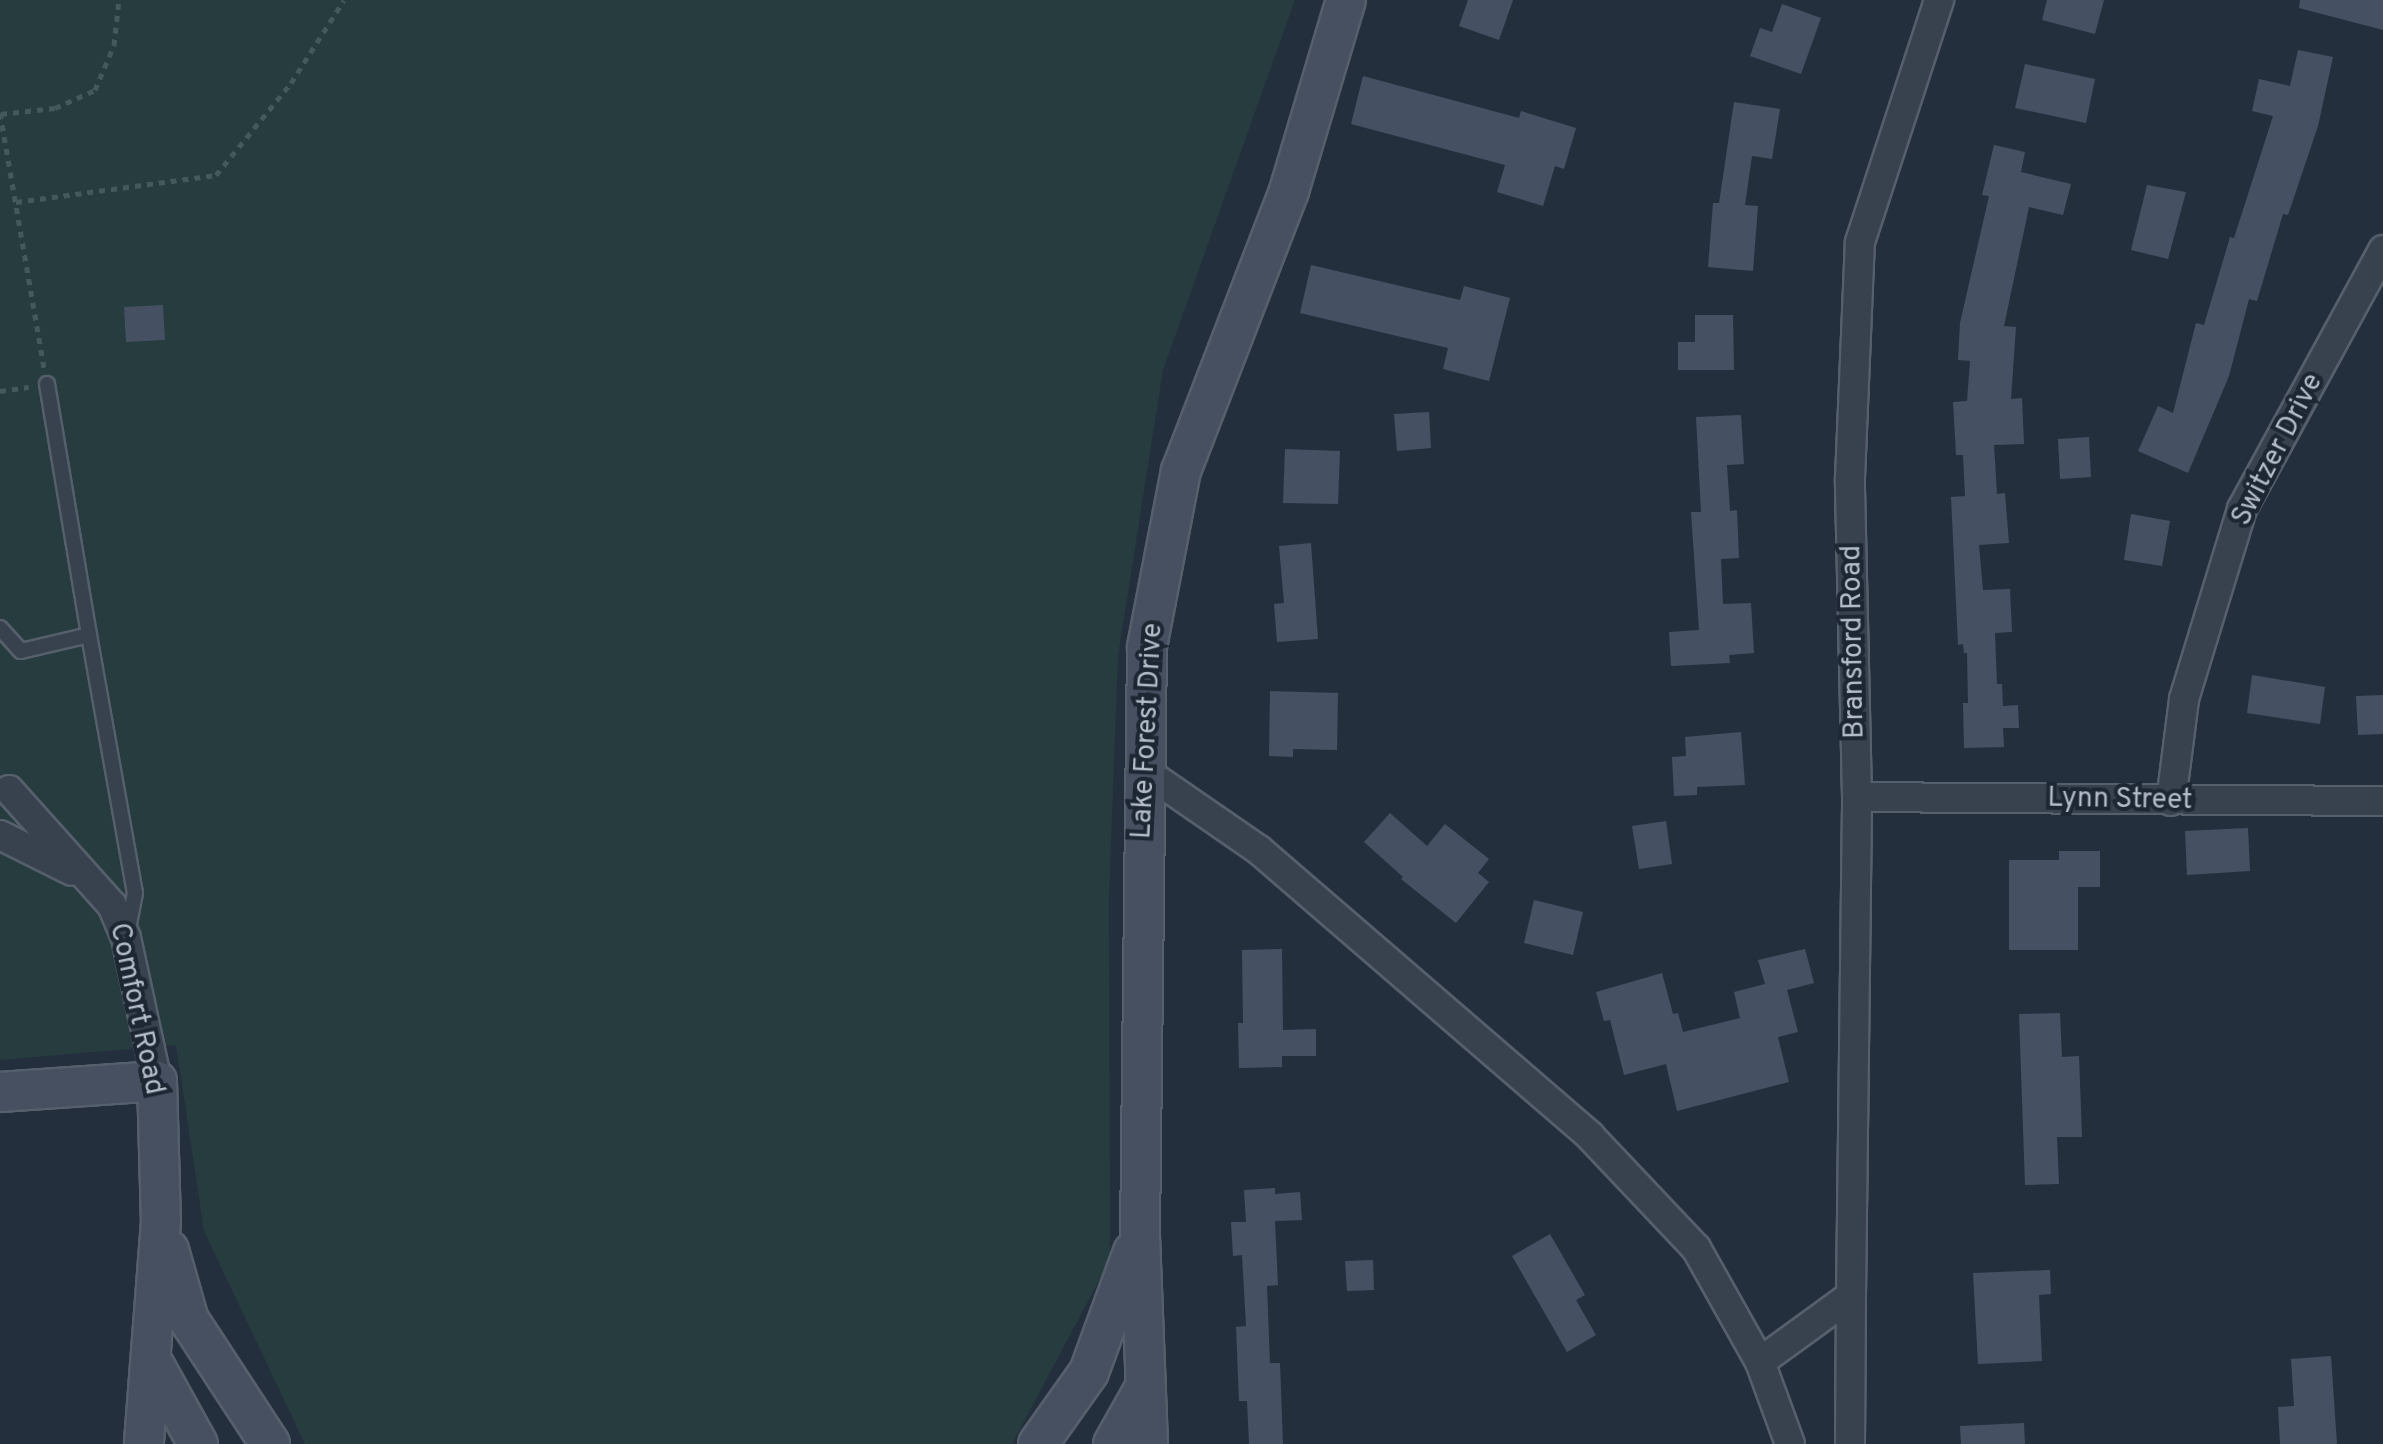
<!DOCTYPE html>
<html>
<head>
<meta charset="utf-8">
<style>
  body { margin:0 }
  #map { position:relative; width:2383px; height:1444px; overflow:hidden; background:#242f3e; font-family:Overpass,sans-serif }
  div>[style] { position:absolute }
  .green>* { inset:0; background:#263c3f }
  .building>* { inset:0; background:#455162 }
  .path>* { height:5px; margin-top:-2.5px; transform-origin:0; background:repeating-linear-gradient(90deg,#44595c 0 6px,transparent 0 12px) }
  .roads { filter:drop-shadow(2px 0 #565f6c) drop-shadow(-2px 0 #565f6c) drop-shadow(0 2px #565f6c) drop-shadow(0 -2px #565f6c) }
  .lane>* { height:14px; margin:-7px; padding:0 7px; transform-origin:7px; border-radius:7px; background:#38414e }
  .street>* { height:28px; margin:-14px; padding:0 14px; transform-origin:14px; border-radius:14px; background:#38414e }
  .secondary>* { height:38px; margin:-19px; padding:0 19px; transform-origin:19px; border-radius:19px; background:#465061 }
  span { translate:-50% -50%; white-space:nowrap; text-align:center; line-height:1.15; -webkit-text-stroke:8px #1d2633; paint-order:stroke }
  .street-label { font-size:28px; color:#b4bcc9 }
</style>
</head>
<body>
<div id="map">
  <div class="green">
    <i style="clip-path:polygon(0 0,1295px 0,1163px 370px,1118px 656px,1109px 897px,1110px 1260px,1012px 1444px,305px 1444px,204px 1231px,176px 1045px,0 1060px)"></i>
  </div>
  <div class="building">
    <i style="clip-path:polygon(1468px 0,1513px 0,1499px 40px,1459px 26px)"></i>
    <i style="clip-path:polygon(2047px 0,2104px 0,2095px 34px,2042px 20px)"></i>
    <i style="clip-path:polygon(2300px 0,2383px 0,2383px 30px,2299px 8px)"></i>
    <i style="clip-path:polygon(1782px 4px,1821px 18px,1801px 74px,1750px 56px,1760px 28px,1772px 32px)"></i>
    <i style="clip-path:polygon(2298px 50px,2333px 57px,2318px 126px,2288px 215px,2283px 214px,2257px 301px,2249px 299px,2229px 376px,2188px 473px,2138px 451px,2158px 406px,2173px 413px,2196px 323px,2204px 325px,2230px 237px,2234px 238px,2273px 116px,2252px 111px,2259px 79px,2290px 86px)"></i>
    <i style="clip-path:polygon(2025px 64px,2095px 79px,2086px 123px,2015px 108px)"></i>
    <i style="clip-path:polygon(1363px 76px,1519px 118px,1521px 111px,1576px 128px,1564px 169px,1555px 166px,1543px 206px,1497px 192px,1505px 165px,1351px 124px)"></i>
    <i style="clip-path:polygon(1734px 102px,1780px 109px,1772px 159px,1752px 156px,1745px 205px,1758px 206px,1753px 271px,1708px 267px,1713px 203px,1719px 203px)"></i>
    <i style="clip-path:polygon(1994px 145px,2025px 152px,2021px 172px,2071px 184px,2063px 215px,2029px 207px,2004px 326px,2016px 327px,2011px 399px,2022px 398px,2024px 444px,1994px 445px,1997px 494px,2005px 493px,2009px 543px,1979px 545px,1983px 590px,2010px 589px,2012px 632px,1995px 633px,1997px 684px,2002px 684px,2003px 706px,2018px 705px,2019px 728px,2003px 728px,2004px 747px,1964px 748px,1963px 703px,1968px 703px,1967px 653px,1964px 653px,1963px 644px,1958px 645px,1951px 497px,1965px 496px,1963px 455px,1956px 455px,1953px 402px,1967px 401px,1970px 361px,1958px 360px,1960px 323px,1989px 196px,1982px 195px)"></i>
    <i style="clip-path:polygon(2147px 185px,2186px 192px,2168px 259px,2131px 250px)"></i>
    <i style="clip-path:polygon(1311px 265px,1460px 300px,1464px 286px,1510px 298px,1489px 381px,1443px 369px,1448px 348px,1300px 313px)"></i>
    <i style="clip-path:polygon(163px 305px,165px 340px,126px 342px,124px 307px)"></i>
    <i style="clip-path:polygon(1695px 315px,1733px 315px,1734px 370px,1678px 370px,1678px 342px,1695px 342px)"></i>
    <i style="clip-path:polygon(1429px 412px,1431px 448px,1397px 451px,1394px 414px)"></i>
    <i style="clip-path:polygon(1741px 415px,1744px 464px,1727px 465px,1730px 511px,1737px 510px,1739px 558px,1721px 559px,1723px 604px,1751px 603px,1754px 653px,1729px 655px,1730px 663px,1671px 666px,1669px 632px,1699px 630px,1691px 512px,1701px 512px,1696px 417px)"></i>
    <i style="clip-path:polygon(2089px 437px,2091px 477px,2060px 479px,2058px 439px)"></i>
    <i style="clip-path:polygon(1285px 449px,1340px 451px,1338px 504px,1283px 503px)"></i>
    <i style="clip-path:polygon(2131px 514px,2170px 521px,2162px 566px,2124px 560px)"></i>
    <i style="clip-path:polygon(1311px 543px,1318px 639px,1277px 642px,1274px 604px,1284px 603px,1279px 546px)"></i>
    <i style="clip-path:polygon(2252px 675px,2325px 687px,2320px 724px,2247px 713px)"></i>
    <i style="clip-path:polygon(1270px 691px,1338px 693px,1337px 750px,1293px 749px,1293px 757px,1269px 756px)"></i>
    <i style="clip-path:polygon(2383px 695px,2383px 734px,2358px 735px,2356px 696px)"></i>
    <i style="clip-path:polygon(1741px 732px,1745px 785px,1697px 787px,1697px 795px,1674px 796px,1672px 757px,1686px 756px,1685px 737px)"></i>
    <i style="clip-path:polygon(1390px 813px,1427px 846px,1445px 824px,1489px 859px,1478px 873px,1489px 882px,1456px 923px,1401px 879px,1403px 877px,1364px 842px)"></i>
    <i style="clip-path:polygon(1666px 821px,1672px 864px,1639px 869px,1632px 826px)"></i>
    <i style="clip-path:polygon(2248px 828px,2250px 871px,2187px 875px,2185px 831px)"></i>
    <i style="clip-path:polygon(2059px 851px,2100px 851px,2100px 887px,2078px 887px,2078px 950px,2009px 950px,2009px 860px,2059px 860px)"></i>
    <i style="clip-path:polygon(1534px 900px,1583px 912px,1573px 955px,1524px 943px)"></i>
    <i style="clip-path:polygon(1282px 949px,1283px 1030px,1316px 1029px,1316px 1056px,1282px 1056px,1282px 1067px,1239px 1068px,1238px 1023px,1243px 1023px,1242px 950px)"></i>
    <i style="clip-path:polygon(1805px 949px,1814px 983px,1787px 990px,1798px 1032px,1778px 1037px,1789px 1082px,1677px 1111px,1666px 1064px,1624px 1075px,1610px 1020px,1604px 1021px,1596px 992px,1662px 973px,1673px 1014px,1678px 1013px,1683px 1032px,1740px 1018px,1734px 992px,1765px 984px,1758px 960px)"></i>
    <i style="clip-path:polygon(2060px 1013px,2062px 1057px,2079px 1056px,2082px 1137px,2057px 1137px,2059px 1184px,2025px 1185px,2019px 1014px)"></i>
    <i style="clip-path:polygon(1275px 1188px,1275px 1194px,1300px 1192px,1302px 1220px,1275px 1221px,1278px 1285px,1267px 1286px,1270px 1363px,1280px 1363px,1283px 1444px,1249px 1444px,1247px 1401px,1239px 1401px,1236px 1327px,1246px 1326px,1242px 1255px,1233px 1256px,1231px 1222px,1246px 1222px,1244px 1190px)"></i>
    <i style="clip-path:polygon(1550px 1234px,1585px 1295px,1576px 1300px,1596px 1335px,1567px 1352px,1512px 1256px)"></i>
    <i style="clip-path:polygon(1373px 1260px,1374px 1290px,1347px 1291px,1345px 1261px)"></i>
    <i style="clip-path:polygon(2050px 1270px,2051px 1294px,2039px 1295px,2042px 1361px,1978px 1364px,1973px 1273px)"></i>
    <i style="clip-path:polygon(2331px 1356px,2337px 1444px,2280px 1444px,2278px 1407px,2294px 1406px,2291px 1359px)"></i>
    <i style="clip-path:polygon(2024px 1423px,2025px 1444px,1961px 1444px,1960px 1426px)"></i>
  </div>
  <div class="path">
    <i style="left:0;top:113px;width:259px;rotate:80.2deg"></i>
    <i style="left:1px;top:114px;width:54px;rotate:-6.3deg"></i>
    <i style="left:55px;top:108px;width:44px;rotate:-24.2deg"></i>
    <i style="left:95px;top:90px;width:49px;rotate:-67.1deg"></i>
    <i style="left:114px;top:45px;width:45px;rotate:-83.7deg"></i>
    <i style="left:16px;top:202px;width:202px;rotate:-7.7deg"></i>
    <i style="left:216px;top:175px;width:119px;rotate:-50.8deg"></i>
    <i style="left:291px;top:83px;width:98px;rotate:-57.4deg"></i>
    <i style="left:0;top:391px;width:29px;rotate:-8deg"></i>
  </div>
  <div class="roads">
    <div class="lane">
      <i style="left:47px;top:384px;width:254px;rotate:80.5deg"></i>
      <i style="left:0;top:628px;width:31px;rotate:48deg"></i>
      <i style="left:21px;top:651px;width:70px;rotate:-13.2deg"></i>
      <i style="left:89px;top:635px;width:262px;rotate:79.9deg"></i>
      <i style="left:135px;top:893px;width:37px;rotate:101deg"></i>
    </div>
    <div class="street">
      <i style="left:1143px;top:770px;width:141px;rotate:34.6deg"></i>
      <i style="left:1259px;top:850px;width:437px;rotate:40.8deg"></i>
      <i style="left:1590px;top:1136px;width:154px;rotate:46.6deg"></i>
      <i style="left:1696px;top:1248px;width:131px;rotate:60.7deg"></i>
      <i style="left:1760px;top:1362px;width:87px;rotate:69.9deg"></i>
      <i style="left:9px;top:790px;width:154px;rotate:48.2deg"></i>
      <i style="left:112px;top:905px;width:36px;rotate:67deg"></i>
      <i style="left:126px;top:938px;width:146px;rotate:77.8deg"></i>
      <i style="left:1857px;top:797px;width:526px;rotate:0.44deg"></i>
      <i style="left:2171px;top:801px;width:103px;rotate:-82.7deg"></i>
      <i style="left:2184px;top:699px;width:199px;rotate:-73deg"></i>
      <i style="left:2242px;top:509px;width:295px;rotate:-61.4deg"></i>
      <i style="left:0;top:835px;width:80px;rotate:26.6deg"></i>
      <i style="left:1760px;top:1362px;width:112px;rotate:-36deg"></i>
      <i style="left:1851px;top:1296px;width:499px;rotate:-89.3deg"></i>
      <i style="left:1857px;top:797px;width:319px;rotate:-91.3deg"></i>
      <i style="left:1850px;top:478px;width:236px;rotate:-87.6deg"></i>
      <i style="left:1860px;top:242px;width:255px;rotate:-71.9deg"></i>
      <i style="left:1850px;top:1444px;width:148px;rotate:-89.6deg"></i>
    </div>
    <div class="secondary">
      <i style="left:0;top:1092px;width:157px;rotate:-4deg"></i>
      <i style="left:157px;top:1081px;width:140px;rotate:88.4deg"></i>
      <i style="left:161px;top:1221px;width:224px;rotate:94.4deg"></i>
      <i style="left:169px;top:1250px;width:73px;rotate:74.1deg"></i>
      <i style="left:189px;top:1320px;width:148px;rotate:56.8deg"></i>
      <i style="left:152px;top:1361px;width:95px;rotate:61deg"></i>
      <i style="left:1038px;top:1444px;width:88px;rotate:-54.7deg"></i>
      <i style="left:1089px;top:1372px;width:128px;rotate:-69.9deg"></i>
      <i style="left:1113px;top:1444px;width:63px;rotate:-60.6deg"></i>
      <i style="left:1148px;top:1444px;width:209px;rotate:-92.2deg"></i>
      <i style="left:1140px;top:1235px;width:588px;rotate:-89.32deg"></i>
      <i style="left:1147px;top:647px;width:179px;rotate:-79.1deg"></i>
      <i style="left:1181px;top:471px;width:300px;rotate:-68.9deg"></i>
      <i style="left:1289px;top:191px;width:199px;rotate:-73.4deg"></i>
    </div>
  </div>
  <div class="street-label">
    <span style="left:2278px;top:450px;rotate:-63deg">Switzer Drive</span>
    <span style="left:1854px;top:642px;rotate:-91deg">Bransford Road</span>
    <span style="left:1148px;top:731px;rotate:-87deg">Lake Forest Drive</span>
    <span style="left:2120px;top:800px;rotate:1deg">Lynn Street</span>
    <span style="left:136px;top:1009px;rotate:78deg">Comfort Road</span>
  </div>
</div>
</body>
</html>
